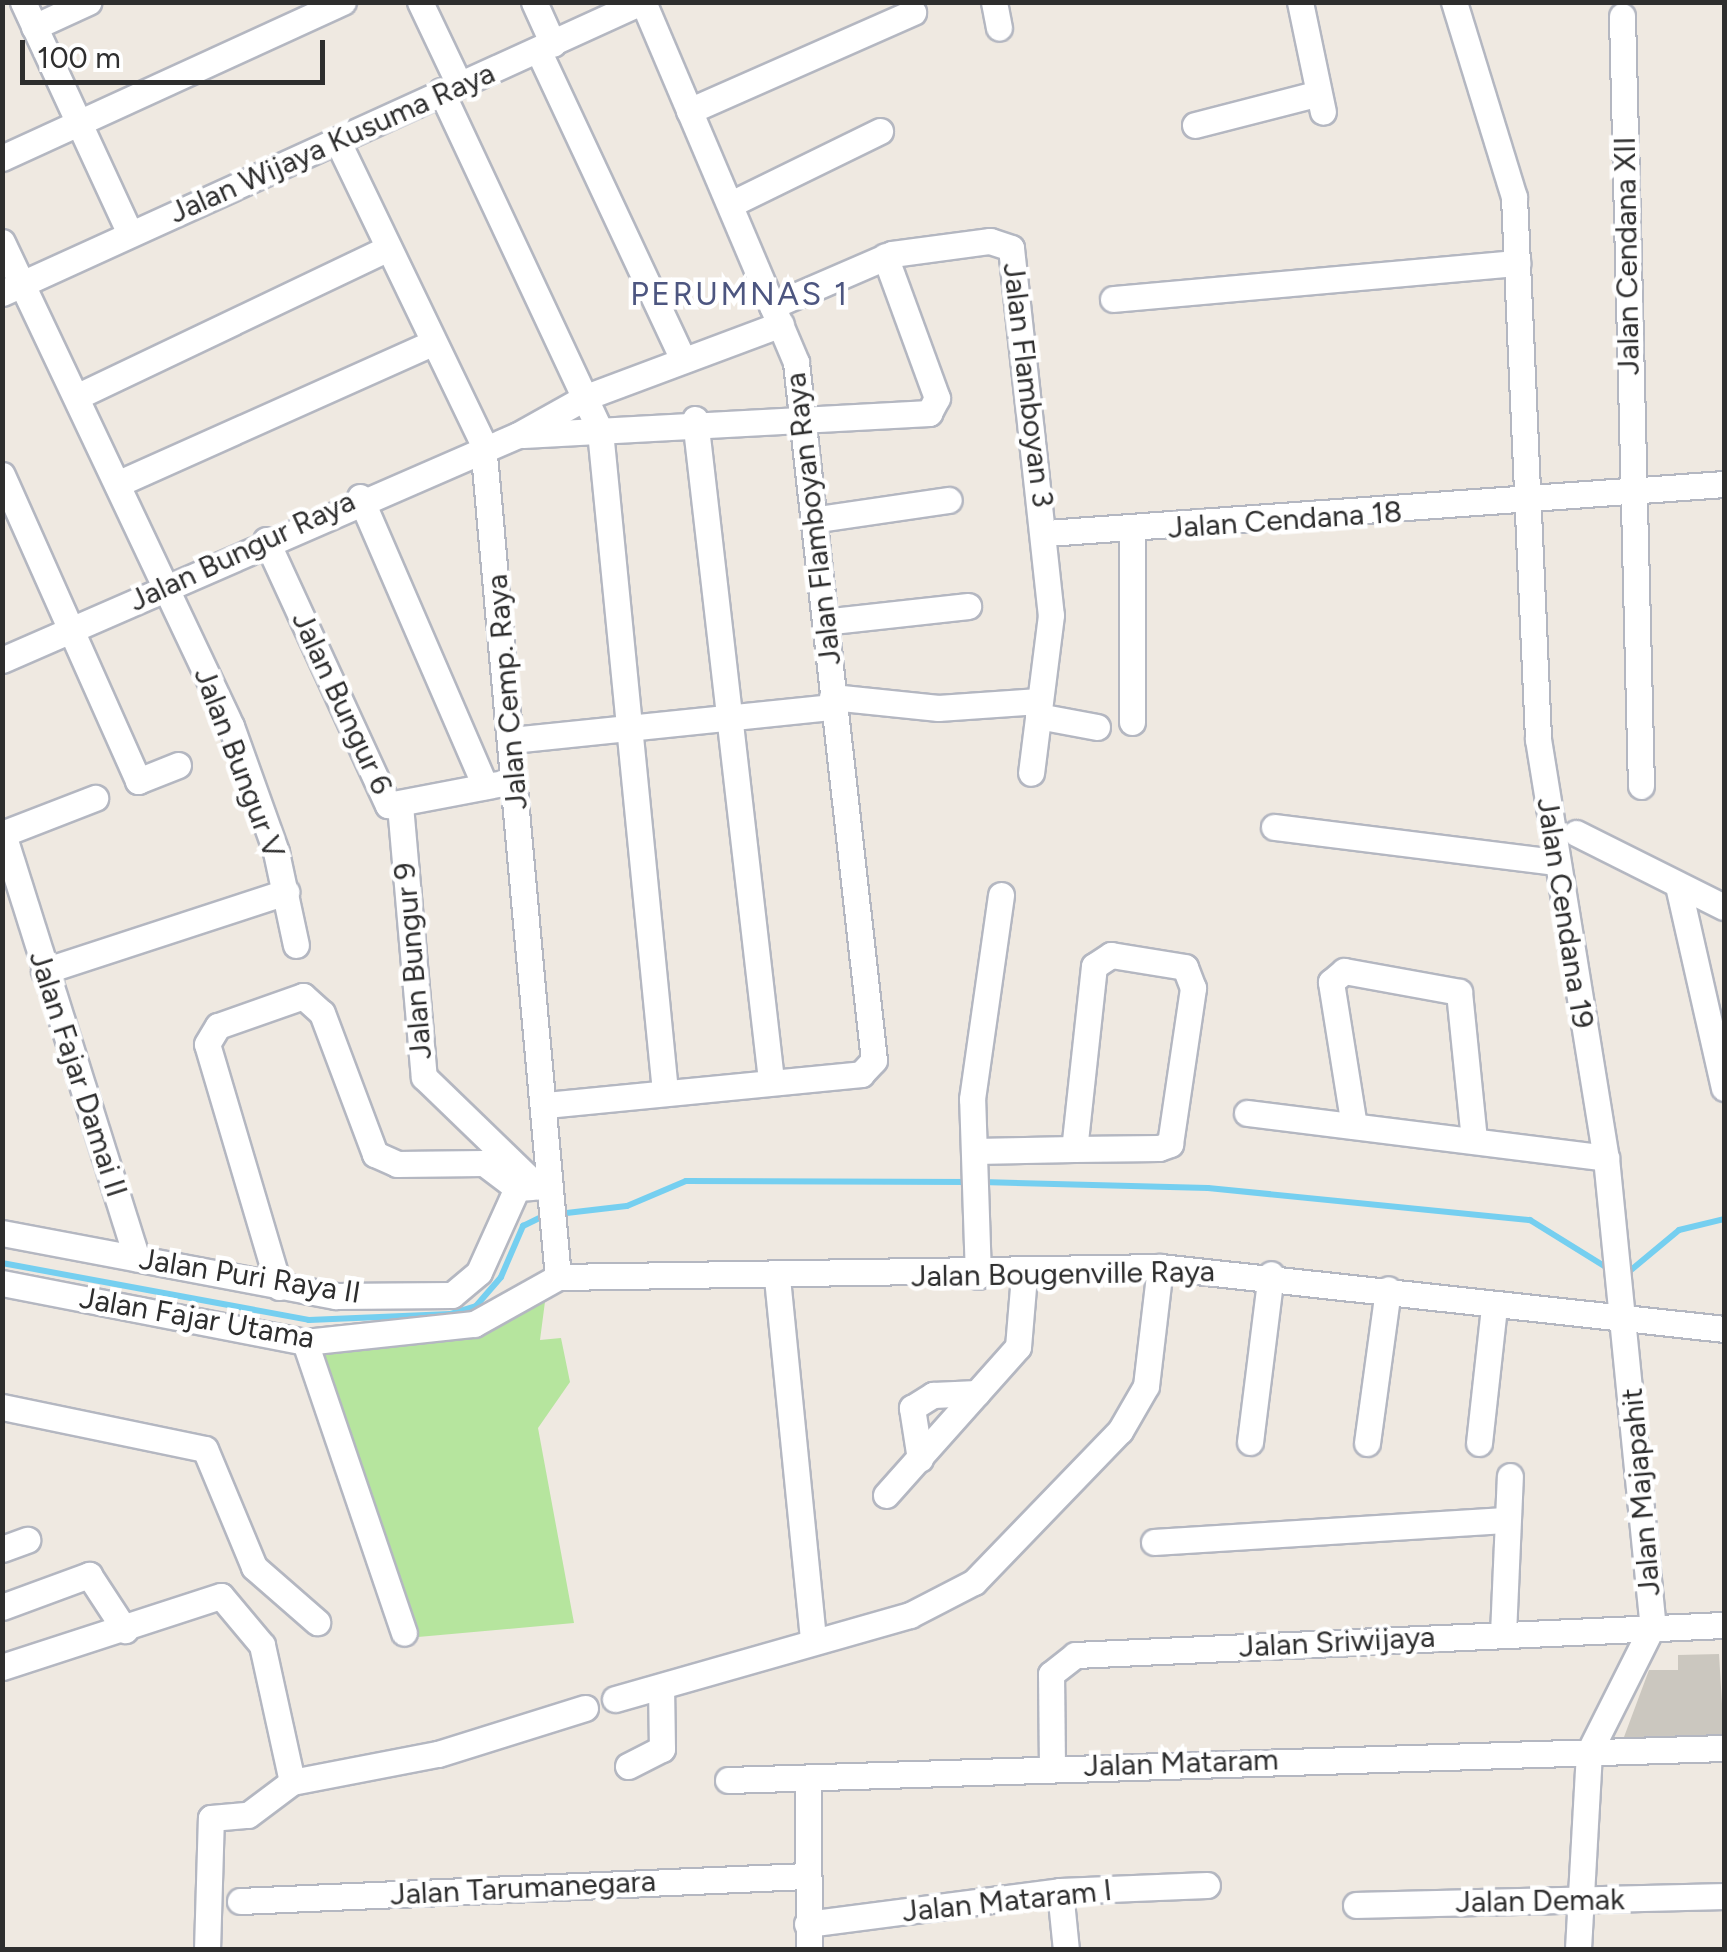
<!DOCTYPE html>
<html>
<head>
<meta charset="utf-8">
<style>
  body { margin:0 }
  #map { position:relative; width:1727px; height:1952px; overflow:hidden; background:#efe9e1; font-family:Figtree,sans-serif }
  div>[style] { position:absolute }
  .green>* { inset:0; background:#b6e59e }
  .stream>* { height:6px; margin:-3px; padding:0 3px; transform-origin:3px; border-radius:3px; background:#75cff0 }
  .building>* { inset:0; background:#cbc7bf }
  .roads { filter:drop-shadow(2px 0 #b4b7c1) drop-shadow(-2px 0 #b4b7c1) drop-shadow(0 2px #b4b7c1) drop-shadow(0 -2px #b4b7c1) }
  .minor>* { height:25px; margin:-12.5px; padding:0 12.5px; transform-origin:12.5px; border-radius:12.5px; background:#fff }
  span { translate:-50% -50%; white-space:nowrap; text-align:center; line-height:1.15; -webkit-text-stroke:9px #fff; paint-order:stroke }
  .street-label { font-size:30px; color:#2e2e2e }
  .neighbourhood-label { font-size:32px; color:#4d5680; letter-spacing:2.5px }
  .frame { position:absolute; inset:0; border:5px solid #2e2e2e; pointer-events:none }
  .scale { position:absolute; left:20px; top:40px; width:305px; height:45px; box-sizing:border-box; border:5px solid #2e2e2e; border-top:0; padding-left:12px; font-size:30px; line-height:35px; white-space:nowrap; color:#2e2e2e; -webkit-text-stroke:8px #fff; paint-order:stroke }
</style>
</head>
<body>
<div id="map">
  <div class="green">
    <i style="clip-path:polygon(546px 1294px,540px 1340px,561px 1338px,570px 1382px,538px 1428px,574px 1623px,418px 1637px,318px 1355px,465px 1337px)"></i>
  </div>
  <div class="stream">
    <i style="left:982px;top:1182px;width:226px;rotate:1.5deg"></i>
    <i style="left:1208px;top:1188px;width:324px;rotate:5.7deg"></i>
    <i style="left:1530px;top:1220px;width:93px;rotate:31.8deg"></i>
    <i style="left:558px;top:1214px;width:69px;rotate:-6.6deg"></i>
    <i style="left:627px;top:1206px;width:64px;rotate:-23deg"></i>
    <i style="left:686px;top:1181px;width:284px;rotate:0.2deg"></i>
    <i style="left:2px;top:1263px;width:312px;rotate:10.5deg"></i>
    <i style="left:309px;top:1320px;width:141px;rotate:-2.4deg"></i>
    <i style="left:450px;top:1314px;width:27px;rotate:-17deg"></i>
    <i style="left:476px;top:1306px;width:38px;rotate:-49deg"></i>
    <i style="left:501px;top:1277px;width:56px;rotate:-66.7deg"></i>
    <i style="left:523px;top:1226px;width:25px;rotate:-26deg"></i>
    <i style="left:1625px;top:1275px;width:70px;rotate:-39.8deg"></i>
    <i style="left:1679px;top:1230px;width:46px;rotate:-13.7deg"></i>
  </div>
  <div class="building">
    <i style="clip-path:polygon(1719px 1654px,1724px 1737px,1624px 1737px,1649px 1670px,1678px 1670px,1678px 1655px)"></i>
  </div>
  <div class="roads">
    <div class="minor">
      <i style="left:23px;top:2px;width:255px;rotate:65.2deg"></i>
      <i style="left:420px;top:2px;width:91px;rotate:64.6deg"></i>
      <i style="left:534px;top:2px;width:46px;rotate:65.7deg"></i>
      <i style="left:994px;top:2px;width:26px;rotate:79deg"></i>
      <i style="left:1300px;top:2px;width:112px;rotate:78.2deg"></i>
      <i style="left:1454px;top:2px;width:204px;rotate:72.9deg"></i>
      <i style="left:1514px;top:197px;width:543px;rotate:87.46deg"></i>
      <i style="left:1538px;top:739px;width:424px;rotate:80.8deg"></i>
      <i style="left:1606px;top:1158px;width:469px;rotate:84.3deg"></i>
      <i style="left:1653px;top:1625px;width:142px;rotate:116.7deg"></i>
      <i style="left:1589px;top:1752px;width:198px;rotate:93.2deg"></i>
      <i style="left:1622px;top:16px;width:770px;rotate:88.59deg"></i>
      <i style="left:34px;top:27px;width:60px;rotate:-24.8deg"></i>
      <i style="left:538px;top:50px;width:339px;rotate:64.9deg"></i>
      <i style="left:441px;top:91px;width:375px;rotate:64.9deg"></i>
      <i style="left:600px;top:431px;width:664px;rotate:84.38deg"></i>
      <i style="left:689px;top:111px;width:245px;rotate:-23.8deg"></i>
      <i style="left:1195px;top:125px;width:125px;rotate:-14.4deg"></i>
      <i style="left:337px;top:140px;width:337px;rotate:64.3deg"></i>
      <i style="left:483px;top:444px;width:836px;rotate:84.86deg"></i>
      <i style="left:2px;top:158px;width:375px;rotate:-24.6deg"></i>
      <i style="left:731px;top:204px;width:166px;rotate:-26.1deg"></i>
      <i style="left:2px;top:242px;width:535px;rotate:64.68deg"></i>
      <i style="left:231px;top:726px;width:134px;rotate:70.3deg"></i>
      <i style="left:276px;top:852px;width:95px;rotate:77.9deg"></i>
      <i style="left:2px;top:293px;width:702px;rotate:-24.48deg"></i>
      <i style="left:1113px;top:299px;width:406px;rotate:-5.1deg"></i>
      <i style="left:772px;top:306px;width:131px;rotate:-23.4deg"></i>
      <i style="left:892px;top:254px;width:99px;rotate:-7.6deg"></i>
      <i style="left:990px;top:241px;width:22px;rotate:18deg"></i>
      <i style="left:1011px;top:248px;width:369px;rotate:83.8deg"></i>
      <i style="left:1051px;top:615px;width:159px;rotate:97.2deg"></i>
      <i style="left:76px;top:397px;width:341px;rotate:-25.5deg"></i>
      <i style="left:695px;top:419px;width:665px;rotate:83.44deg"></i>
      <i style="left:523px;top:435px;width:407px;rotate:-3.1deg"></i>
      <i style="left:929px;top:413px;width:17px;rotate:-62deg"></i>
      <i style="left:937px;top:398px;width:151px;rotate:-110.1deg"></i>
      <i style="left:2px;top:475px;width:335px;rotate:66deg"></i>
      <i style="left:138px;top:781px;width:43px;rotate:-21.8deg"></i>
      <i style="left:117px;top:484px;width:343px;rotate:-24.1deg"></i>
      <i style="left:360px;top:497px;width:315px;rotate:66.6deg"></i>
      <i style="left:818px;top:519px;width:132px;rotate:-8.3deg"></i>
      <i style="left:1132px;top:532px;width:190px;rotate:90deg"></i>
      <i style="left:1047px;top:533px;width:679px;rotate:-4.14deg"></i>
      <i style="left:266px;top:540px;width:292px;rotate:65.3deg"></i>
      <i style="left:388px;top:805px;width:128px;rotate:-10.8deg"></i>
      <i style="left:832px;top:621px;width:137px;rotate:-6.3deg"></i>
      <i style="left:2px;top:660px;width:563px;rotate:-23.56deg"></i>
      <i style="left:518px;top:435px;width:78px;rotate:-29.2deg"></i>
      <i style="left:586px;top:397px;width:208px;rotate:-20.5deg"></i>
      <i style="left:832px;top:697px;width:107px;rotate:5.9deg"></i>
      <i style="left:938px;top:708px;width:101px;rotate:-4deg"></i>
      <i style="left:1038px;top:716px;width:60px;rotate:10.6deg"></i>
      <i style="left:512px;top:740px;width:322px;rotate:-5.9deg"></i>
      <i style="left:400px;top:805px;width:273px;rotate:85deg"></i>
      <i style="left:424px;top:1077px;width:158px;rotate:44deg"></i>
      <i style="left:1274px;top:827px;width:284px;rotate:7.1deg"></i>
      <i style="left:1576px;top:833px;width:165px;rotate:26.6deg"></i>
      <i style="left:2px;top:834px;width:100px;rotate:-21.2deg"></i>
      <i style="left:3px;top:834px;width:445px;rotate:72.5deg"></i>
      <i style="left:1679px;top:890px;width:203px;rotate:77.2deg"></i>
      <i style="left:44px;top:971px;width:255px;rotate:-18.1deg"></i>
      <i style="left:546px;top:1105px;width:317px;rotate:-5.6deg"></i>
      <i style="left:861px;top:1074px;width:19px;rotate:-47deg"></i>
      <i style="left:874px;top:1060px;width:702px;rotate:-96.38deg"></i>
      <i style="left:796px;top:362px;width:391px;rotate:-113deg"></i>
      <i style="left:1247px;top:1113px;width:362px;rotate:7.1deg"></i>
      <i style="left:1354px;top:1126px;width:146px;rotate:-99.1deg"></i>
      <i style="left:1331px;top:982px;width:17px;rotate:-40deg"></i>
      <i style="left:1344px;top:971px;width:117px;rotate:10.3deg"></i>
      <i style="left:1459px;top:992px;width:149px;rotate:84.2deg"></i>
      <i style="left:975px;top:1151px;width:99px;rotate:-1.2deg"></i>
      <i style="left:1074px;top:1149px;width:85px;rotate:-0.7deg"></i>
      <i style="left:1159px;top:1148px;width:12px;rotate:-20deg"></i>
      <i style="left:1170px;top:1144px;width:158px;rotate:-81.6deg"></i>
      <i style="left:1193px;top:988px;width:22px;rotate:-111deg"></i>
      <i style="left:1185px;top:967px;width:75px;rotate:-170.8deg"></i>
      <i style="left:1111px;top:955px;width:20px;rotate:147deg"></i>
      <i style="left:1094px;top:966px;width:184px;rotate:96.2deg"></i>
      <i style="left:2px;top:1233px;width:340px;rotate:10.7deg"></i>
      <i style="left:336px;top:1296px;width:116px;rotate:-0.5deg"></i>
      <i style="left:452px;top:1295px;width:35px;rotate:-40deg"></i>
      <i style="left:479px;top:1272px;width:92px;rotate:-65.7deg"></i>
      <i style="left:517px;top:1188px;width:15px;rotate:-4deg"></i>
      <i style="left:978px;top:1276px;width:177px;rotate:-91.9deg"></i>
      <i style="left:972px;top:1099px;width:206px;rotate:-81.9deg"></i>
      <i style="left:558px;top:1277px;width:602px;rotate:-0.95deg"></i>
      <i style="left:1160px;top:1267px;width:567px;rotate:6.27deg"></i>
      <i style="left:777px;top:1278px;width:360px;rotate:84.3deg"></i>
      <i style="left:2px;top:1283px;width:309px;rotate:11deg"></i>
      <i style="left:305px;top:1342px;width:170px;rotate:-6.1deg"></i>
      <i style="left:474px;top:1324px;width:96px;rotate:-29.2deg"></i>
      <i style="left:279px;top:1287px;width:253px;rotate:-106.5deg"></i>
      <i style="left:207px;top:1044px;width:21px;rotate:-59deg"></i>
      <i style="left:218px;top:1026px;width:90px;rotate:-19.4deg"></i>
      <i style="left:303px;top:996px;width:25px;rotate:42deg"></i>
      <i style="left:322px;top:1013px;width:151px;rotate:69.4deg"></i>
      <i style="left:375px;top:1154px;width:24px;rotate:24deg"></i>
      <i style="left:397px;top:1164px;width:87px;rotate:-0.7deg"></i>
      <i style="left:484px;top:1163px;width:41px;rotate:37.1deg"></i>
      <i style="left:305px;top:1342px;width:307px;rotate:71.2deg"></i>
      <i style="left:2px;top:1407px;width:207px;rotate:11.7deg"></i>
      <i style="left:205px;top:1449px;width:128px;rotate:67.4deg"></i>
      <i style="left:254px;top:1567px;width:84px;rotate:41.1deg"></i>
      <i style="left:1250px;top:1442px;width:169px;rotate:-82.9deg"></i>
      <i style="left:1367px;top:1443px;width:155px;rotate:-82.2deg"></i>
      <i style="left:1479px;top:1443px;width:137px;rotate:-83.7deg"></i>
      <i style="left:920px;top:1459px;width:52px;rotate:-98.9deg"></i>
      <i style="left:912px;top:1408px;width:25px;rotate:-32deg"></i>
      <i style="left:933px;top:1395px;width:44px;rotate:-2.6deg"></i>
      <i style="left:886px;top:1495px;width:198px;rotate:-48.3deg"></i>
      <i style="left:1018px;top:1347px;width:72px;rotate:-85.2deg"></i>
      <i style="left:1154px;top:1542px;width:351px;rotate:-3.6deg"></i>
      <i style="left:2px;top:1549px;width:27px;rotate:-20deg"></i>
      <i style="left:2px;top:1607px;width:93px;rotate:-20.2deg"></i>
      <i style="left:89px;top:1575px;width:66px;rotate:56.8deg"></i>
      <i style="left:1503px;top:1634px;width:158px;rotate:-87.5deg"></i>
      <i style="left:2px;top:1667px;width:230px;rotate:-18deg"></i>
      <i style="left:221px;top:1596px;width:64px;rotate:50.1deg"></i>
      <i style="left:262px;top:1645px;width:140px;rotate:77.6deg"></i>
      <i style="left:615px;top:1699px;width:307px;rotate:-15.9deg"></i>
      <i style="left:910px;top:1615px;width:72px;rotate:-27.3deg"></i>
      <i style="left:974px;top:1582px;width:210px;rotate:-46deg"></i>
      <i style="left:1120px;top:1431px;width:52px;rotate:-60deg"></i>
      <i style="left:1146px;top:1386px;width:120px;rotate:-83.3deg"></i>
      <i style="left:628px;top:1766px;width:38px;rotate:-27deg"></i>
      <i style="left:662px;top:1749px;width:62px;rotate:-90.9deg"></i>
      <i style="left:1052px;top:1767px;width:93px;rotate:-90.6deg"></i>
      <i style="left:1051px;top:1674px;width:31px;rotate:-38deg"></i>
      <i style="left:1075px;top:1655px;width:650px;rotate:-2.65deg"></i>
      <i style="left:808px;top:1779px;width:171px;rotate:89.7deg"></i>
      <i style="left:728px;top:1780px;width:997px;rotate:-1.84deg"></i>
      <i style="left:1060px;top:1891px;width:59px;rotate:84.2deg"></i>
      <i style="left:240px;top:1901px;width:566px;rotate:-2.53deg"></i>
      <i style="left:1356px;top:1905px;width:368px;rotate:-1.4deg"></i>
      <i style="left:807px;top:1924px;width:255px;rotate:-7.4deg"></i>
      <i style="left:1060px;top:1891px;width:147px;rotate:-2.3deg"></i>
      <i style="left:207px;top:1950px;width:132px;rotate:-88.3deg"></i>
      <i style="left:211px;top:1818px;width:37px;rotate:-5deg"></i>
      <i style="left:248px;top:1815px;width:55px;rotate:-36.9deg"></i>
      <i style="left:292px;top:1782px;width:149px;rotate:-10.9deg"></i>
      <i style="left:438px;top:1754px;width:154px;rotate:-17.4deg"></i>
    </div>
  </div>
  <div class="street-label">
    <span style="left:332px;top:143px;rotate:-24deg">Jalan Wijaya Kusuma Raya</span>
    <span style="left:1627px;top:256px;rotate:-91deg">Jalan Cendana XII</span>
    <span style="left:1028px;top:385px;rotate:83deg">Jalan Flamboyan 3</span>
    <span style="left:813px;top:519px;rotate:-97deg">Jalan Flamboyan Raya</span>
    <span style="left:1285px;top:520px;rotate:-4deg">Jalan Cendana 18</span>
    <span style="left:242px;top:551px;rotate:-25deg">Jalan Bungur Raya</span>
    <span style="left:507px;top:692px;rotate:-95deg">Jalan Cemp. Raya</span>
    <span style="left:342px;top:703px;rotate:65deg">Jalan Bungur 6</span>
    <span style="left:239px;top:763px;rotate:69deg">Jalan Bungur V</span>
    <span style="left:1565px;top:913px;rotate:81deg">Jalan Cendana 19</span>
    <span style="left:413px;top:961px;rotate:-95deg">Jalan Bungur 9</span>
    <span style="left:78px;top:1074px;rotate:72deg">Jalan Fajar Damai II</span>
    <span style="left:1063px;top:1274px;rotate:-1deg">Jalan Bougenville Raya</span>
    <span style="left:250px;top:1276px;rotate:9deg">Jalan Puri Raya II</span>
    <span style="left:197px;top:1318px;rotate:10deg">Jalan Fajar Utama</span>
    <span style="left:1641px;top:1492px;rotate:-95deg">Jalan Majapahit</span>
    <span style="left:1337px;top:1642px;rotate:-3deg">Jalan Sriwijaya</span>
    <span style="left:1181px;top:1763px;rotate:-2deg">Jalan Mataram</span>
    <span style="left:523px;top:1888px;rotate:-3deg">Jalan Tarumanegara</span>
    <span style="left:1007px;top:1901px;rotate:-6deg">Jalan Mataram I</span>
    <span style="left:1540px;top:1901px;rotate:-1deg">Jalan Demak</span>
  </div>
  <div class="neighbourhood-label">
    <span style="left:740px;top:294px">PERUMNAS 1</span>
  </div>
  <div class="frame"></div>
  <div class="scale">100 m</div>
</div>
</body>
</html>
